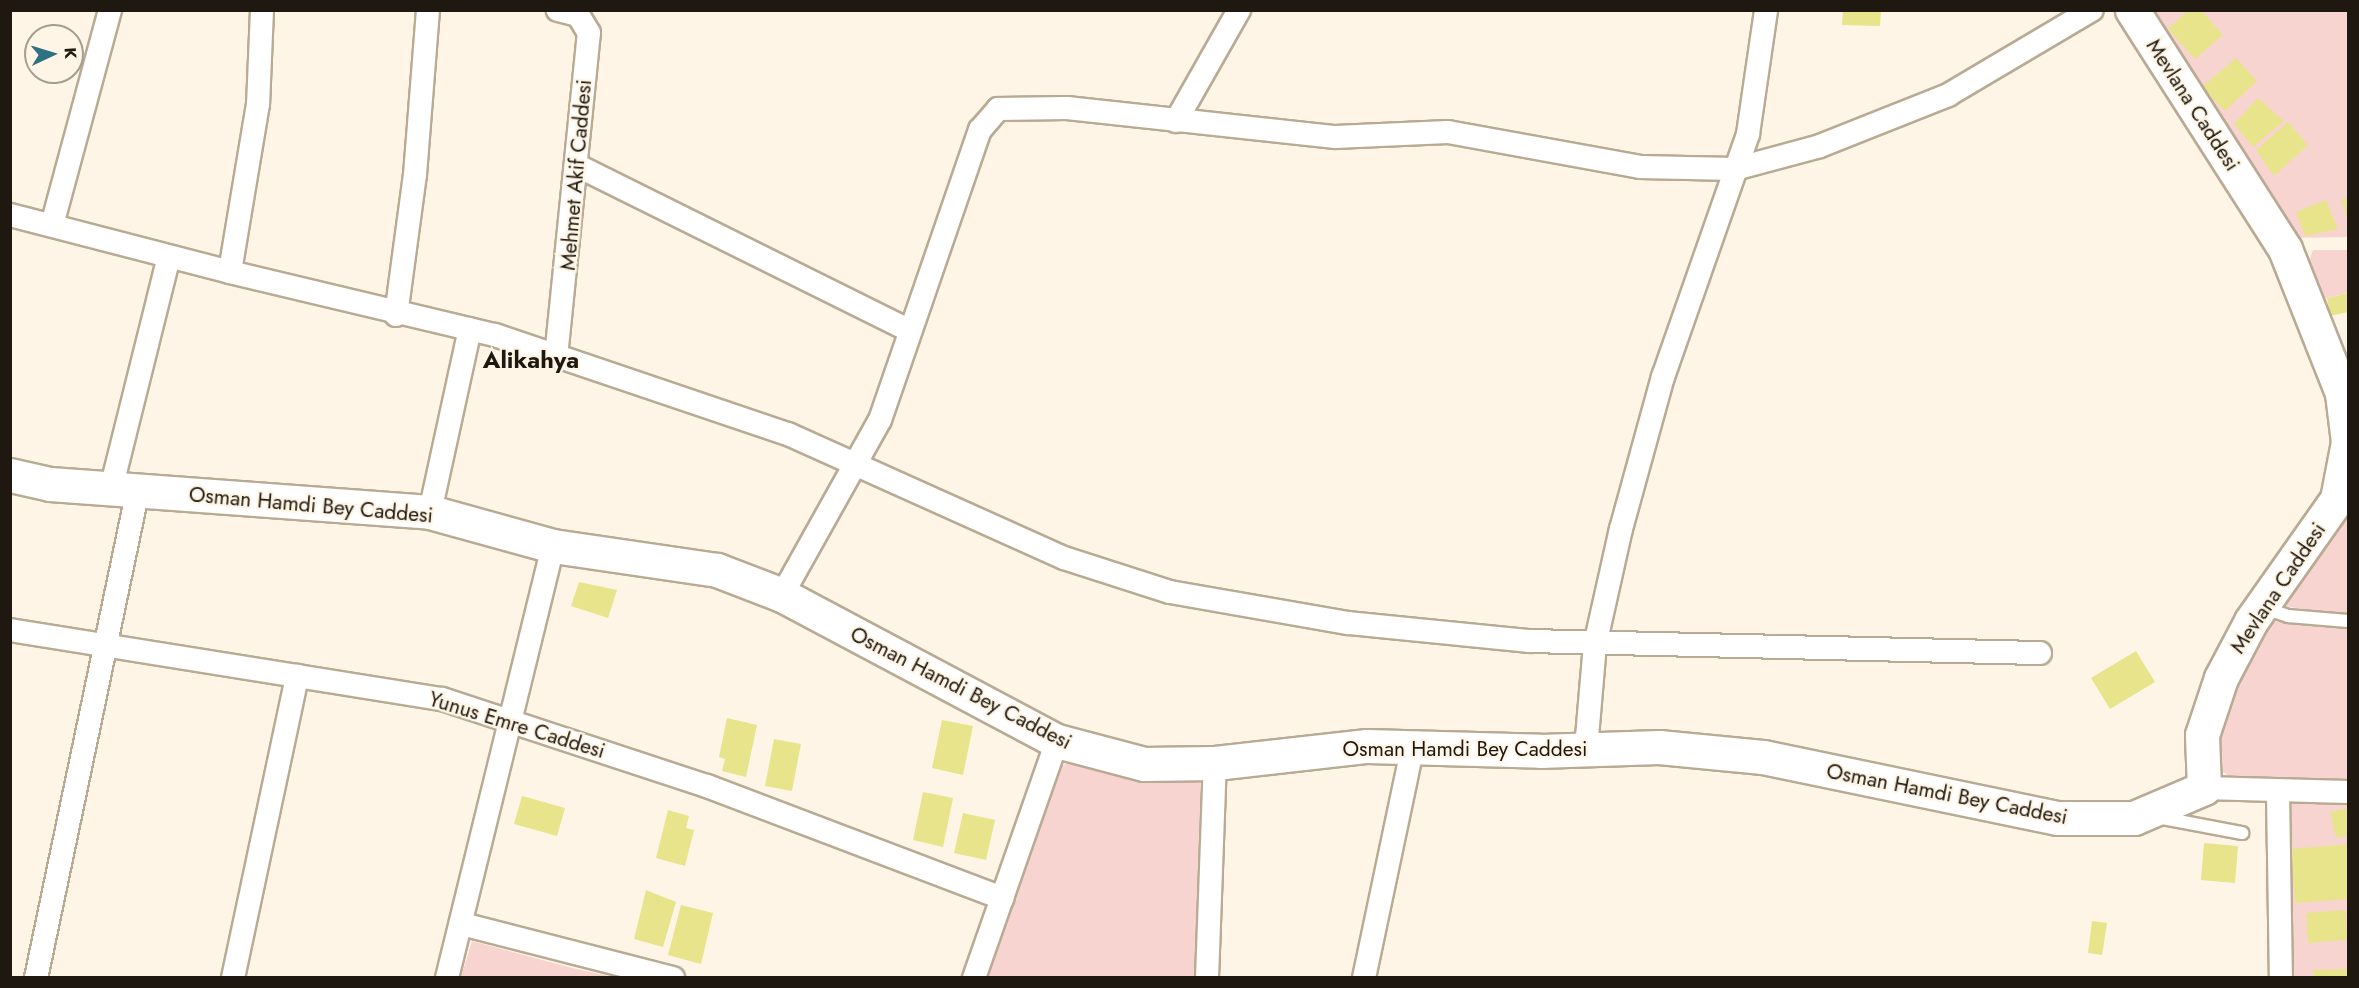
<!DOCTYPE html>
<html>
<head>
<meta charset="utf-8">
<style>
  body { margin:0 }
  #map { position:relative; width:2359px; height:988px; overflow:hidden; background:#fef5e6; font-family:Jost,sans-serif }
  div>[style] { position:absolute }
  .green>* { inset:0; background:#f8d4d1 }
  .building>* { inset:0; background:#e7e48b }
  .roads { filter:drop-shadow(2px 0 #b9aa94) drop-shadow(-2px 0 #b9aa94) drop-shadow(0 2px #b9aa94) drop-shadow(0 -2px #b9aa94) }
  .lane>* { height:12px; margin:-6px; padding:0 6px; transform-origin:6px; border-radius:6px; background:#fff }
  .street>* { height:22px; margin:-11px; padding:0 11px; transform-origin:11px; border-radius:11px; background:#fff }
  .secondary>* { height:33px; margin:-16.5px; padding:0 16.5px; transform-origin:16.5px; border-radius:16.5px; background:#fff }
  span { translate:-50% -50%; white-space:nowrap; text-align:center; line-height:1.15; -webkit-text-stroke:4.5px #fef5e6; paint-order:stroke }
  .street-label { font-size:21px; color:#1e1810 }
  .quarter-label { font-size:24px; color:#1e1810; font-weight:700 }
  .frame { position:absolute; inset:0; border:12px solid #1e1810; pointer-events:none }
  .north { position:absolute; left:24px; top:24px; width:60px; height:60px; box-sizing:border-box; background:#fef5e6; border:2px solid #a49d90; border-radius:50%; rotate:86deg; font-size:16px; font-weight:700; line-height:24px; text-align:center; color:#1e1810 }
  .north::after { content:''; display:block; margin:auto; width:21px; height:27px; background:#2f7183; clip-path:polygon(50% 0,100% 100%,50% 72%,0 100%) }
</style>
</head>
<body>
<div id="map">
  <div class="green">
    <i style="clip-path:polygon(2144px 11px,2348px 11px,2348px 237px,2289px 238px)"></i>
    <i style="clip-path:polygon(2313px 250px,2348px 250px,2348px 293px,2322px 299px,2308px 264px)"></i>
    <i style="clip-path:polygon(2348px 500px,2348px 617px,2284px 606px,2283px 602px)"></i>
    <i style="clip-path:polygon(2270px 621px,2348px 627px,2348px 785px,2236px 781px,2216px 767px,2223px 704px)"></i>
    <i style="clip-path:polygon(1071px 761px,1139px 778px,1201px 779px,1195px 977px,983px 978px,1058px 768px)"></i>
    <i style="clip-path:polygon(2348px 799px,2348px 977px,2289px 977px,2287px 802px)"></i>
    <i style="clip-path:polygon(472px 941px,572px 968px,614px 977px,461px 977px)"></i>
  </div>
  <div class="building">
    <i style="clip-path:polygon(1843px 10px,1881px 10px,1880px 26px,1842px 25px)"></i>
    <i style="clip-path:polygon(2188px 10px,2201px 10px,2223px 35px,2195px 59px,2168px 29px)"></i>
    <i style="clip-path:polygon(2236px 58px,2257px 81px,2225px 111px,2202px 87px)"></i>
    <i style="clip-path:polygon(2258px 98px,2284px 121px,2253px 147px,2234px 124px)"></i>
    <i style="clip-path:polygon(2288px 122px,2308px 145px,2274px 176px,2256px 150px)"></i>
    <i style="clip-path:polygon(2348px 198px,2348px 220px,2341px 200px)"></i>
    <i style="clip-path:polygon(2326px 200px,2338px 229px,2305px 236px,2296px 212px)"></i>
    <i style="clip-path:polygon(2348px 293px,2348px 312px,2330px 316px,2327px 298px)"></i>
    <i style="clip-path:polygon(579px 582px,617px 590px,608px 618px,571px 606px)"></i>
    <i style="clip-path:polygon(2136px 651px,2155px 682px,2110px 709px,2091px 678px)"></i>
    <i style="clip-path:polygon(727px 718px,757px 725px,746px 777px,722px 771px,725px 759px,719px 757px)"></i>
    <i style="clip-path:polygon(942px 720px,973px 726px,963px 775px,932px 768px)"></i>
    <i style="clip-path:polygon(774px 739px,801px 744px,792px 791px,765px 786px)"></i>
    <i style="clip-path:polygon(923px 792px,953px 798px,943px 847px,913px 840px)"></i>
    <i style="clip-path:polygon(522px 796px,565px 808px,557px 836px,514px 824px)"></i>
    <i style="clip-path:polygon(2348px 808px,2348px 835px,2336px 838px,2330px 812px)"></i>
    <i style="clip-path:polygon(668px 810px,689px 816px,686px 828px,694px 830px,685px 866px,656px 858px)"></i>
    <i style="clip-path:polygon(963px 813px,995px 820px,986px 860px,954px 853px)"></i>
    <i style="clip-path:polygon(2204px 843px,2238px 846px,2235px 883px,2201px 880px)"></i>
    <i style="clip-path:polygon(2348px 844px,2348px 899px,2295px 903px,2291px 849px)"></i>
    <i style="clip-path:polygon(646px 890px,676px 902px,663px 947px,634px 939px)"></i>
    <i style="clip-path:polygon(681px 905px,713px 913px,701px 964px,668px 955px)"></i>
    <i style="clip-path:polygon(2345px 910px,2347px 940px,2308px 943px,2306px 913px)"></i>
    <i style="clip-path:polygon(2092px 921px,2107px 923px,2102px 955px,2088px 953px)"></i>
    <i style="clip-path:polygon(2348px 969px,2348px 978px,2314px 978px,2313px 970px)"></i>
  </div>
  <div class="roads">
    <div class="lane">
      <i style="left:2262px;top:607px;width:28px;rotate:19deg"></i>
      <i style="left:2288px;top:616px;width:60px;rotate:4.8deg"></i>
      <i style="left:2152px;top:816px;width:92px;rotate:10.7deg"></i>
    </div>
    <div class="street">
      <i style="left:262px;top:10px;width:94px;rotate:92.4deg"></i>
      <i style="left:258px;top:104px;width:170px;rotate:99.5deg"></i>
      <i style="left:230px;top:272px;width:272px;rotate:13.4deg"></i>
      <i style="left:495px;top:335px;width:309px;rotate:18.7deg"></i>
      <i style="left:788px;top:434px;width:303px;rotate:24.2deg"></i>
      <i style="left:1064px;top:558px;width:111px;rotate:17.8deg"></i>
      <i style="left:1170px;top:592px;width:181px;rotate:9.9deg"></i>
      <i style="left:1348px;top:623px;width:182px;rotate:5.7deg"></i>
      <i style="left:1529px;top:641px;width:511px;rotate:1.35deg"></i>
      <i style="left:1176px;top:121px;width:128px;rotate:-60.4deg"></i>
      <i style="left:576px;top:165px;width:373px;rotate:26.4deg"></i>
      <i style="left:10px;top:215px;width:227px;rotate:14.5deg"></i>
      <i style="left:52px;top:225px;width:223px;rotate:-74.9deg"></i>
      <i style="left:396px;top:315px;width:141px;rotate:-82.3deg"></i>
      <i style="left:415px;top:175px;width:166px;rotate:-85.5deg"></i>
      <i style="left:556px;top:357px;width:326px;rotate:-84.2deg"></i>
      <i style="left:589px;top:33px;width:21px;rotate:-121deg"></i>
      <i style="left:578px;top:15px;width:21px;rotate:-166deg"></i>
      <i style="left:111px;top:489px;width:239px;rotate:-76deg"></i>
      <i style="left:430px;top:512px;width:187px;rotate:-77.7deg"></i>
      <i style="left:782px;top:595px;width:201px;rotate:-60.8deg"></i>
      <i style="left:880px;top:420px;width:307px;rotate:-71deg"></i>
      <i style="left:980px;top:130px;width:28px;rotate:-49deg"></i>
      <i style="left:998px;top:109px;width:69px;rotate:-0.8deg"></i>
      <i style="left:1067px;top:108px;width:270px;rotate:6.2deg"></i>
      <i style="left:1335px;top:137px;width:113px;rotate:-2.5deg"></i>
      <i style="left:1448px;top:132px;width:195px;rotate:10.3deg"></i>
      <i style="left:1640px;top:167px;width:95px;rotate:1.2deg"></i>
      <i style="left:1735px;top:169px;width:88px;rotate:-15.1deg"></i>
      <i style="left:1820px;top:146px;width:138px;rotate:-21.7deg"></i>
      <i style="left:1948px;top:95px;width:167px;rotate:-30.6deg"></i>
      <i style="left:10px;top:630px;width:437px;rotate:9.1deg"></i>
      <i style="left:442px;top:699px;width:279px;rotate:18.2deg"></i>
      <i style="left:707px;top:786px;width:316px;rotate:20.8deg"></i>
      <i style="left:1586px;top:749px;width:104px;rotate:-85.1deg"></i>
      <i style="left:1595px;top:645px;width:119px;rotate:-77.4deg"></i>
      <i style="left:1621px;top:529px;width:158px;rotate:-74.6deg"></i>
      <i style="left:1663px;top:377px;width:257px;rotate:-70.7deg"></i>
      <i style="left:1748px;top:134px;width:125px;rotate:-81.7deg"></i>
      <i style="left:2204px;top:788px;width:144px;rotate:1.6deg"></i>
      <i style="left:2278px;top:793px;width:185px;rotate:89.1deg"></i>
      <i style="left:462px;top:924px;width:218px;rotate:14.4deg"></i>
      <i style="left:36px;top:978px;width:498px;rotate:-78.2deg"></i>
      <i style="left:233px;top:978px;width:309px;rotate:-78deg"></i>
      <i style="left:447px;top:978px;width:445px;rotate:-76.2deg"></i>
      <i style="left:974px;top:978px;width:251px;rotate:-70.7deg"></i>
      <i style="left:1207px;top:978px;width:215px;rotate:-87.9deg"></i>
      <i style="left:1364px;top:978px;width:237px;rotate:-78.1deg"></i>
    </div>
    <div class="secondary">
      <i style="left:10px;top:475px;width:41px;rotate:12.7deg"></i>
      <i style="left:50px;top:484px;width:381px;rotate:4.2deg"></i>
      <i style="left:430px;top:512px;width:128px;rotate:15.5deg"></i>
      <i style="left:553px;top:546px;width:166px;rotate:8.3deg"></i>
      <i style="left:717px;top:570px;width:70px;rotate:21deg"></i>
      <i style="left:782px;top:595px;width:311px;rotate:28deg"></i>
      <i style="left:1057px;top:741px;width:90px;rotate:14.8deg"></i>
      <i style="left:1144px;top:764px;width:71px;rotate:-0.8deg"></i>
      <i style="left:1215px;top:763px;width:153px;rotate:-6.4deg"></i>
      <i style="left:1367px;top:746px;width:174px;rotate:1.6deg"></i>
      <i style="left:1541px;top:751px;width:118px;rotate:-1.9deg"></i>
      <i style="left:1659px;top:747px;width:104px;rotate:5.5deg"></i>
      <i style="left:1763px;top:757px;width:301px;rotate:11.7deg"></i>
      <i style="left:2058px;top:818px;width:76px"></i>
      <i style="left:2134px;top:818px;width:76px;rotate:-23.2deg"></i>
      <i style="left:2204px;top:788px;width:53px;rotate:-92.2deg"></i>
      <i style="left:2202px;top:735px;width:60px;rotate:-71.6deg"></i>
      <i style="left:2221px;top:678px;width:64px;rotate:-62.2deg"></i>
      <i style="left:2251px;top:621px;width:149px;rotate:-54.8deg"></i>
      <i style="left:2337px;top:499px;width:58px;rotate:-79.1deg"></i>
      <i style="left:2348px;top:442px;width:49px;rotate:-97deg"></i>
      <i style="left:2342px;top:393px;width:155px;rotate:-111.6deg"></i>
      <i style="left:2285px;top:249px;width:284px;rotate:-122.6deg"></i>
    </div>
  </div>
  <div class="street-label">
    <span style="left:2193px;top:105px;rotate:57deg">Mevlana Caddesi</span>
    <span style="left:576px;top:175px;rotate:-85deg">Mehmet Akif Caddesi</span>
    <span style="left:311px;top:505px;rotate:5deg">Osman Hamdi Bey Caddesi</span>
    <span style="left:2278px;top:588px;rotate:-56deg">Mevlana Caddesi</span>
    <span style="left:961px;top:688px;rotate:27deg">Osman Hamdi Bey Caddesi</span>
    <span style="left:517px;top:725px;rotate:17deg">Yunus Emre Caddesi</span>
    <span style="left:1465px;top:749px">Osman Hamdi Bey Caddesi</span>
    <span style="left:1947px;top:794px;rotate:11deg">Osman Hamdi Bey Caddesi</span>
  </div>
  <div class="quarter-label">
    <span style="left:531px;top:360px">Alikahya</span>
  </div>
  <div class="frame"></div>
  <div class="north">K</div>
</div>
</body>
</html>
